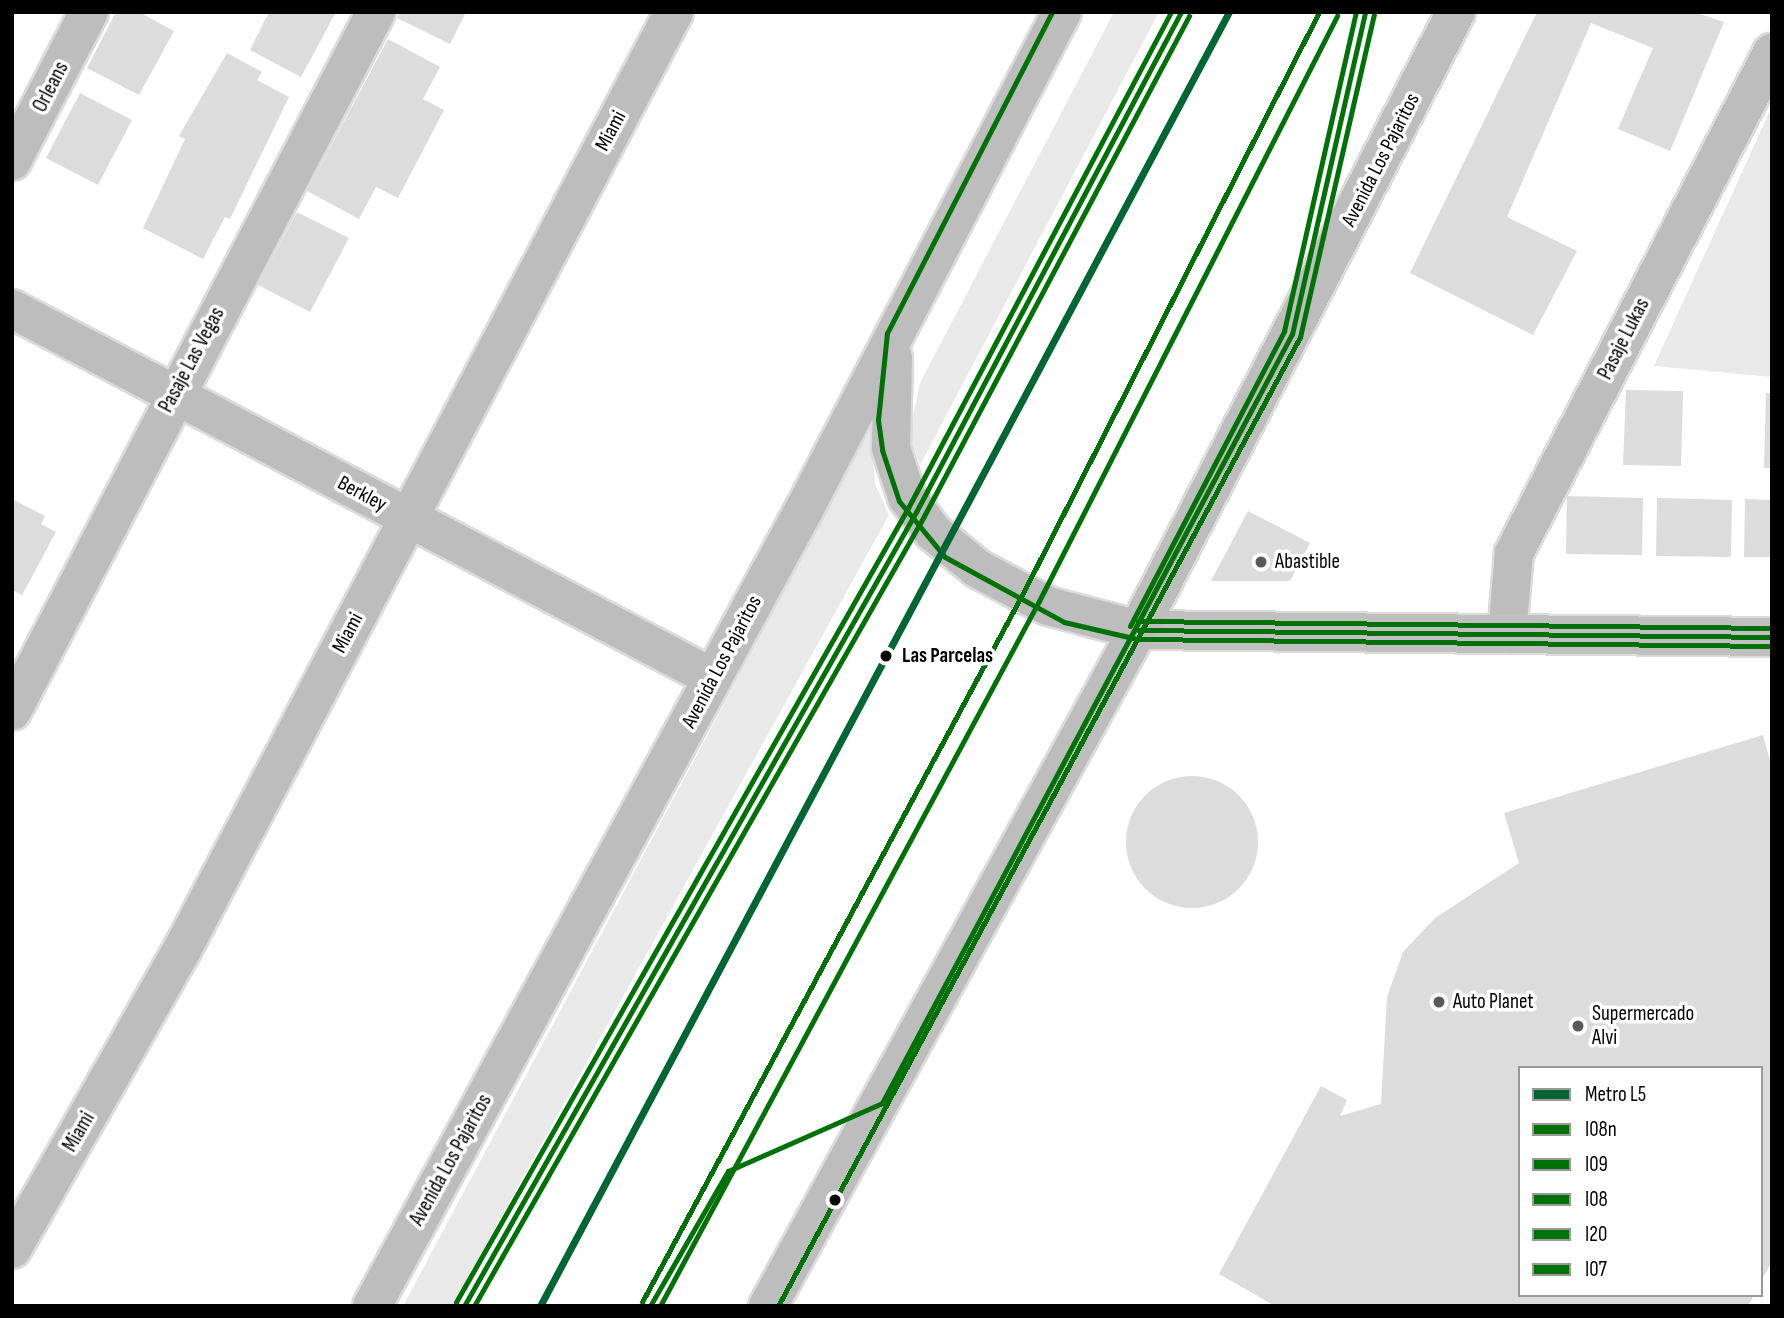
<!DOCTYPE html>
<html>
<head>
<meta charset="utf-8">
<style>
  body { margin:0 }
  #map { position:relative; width:1784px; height:1318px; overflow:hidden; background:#fff; font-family:"Sofia Sans Condensed",sans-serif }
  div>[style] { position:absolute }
  .green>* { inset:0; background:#e9e9e9 }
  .building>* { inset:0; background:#dcdcdc }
  .round { border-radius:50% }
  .roads { filter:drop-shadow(2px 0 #dbdbdb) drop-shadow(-2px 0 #dbdbdb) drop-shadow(0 2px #dbdbdb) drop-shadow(0 -2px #dbdbdb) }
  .street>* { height:38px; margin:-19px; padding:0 19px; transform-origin:19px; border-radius:19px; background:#bdbdbd }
  .secondary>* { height:38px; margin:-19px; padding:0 19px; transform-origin:19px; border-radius:19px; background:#c0c0c0 }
  .primary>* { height:38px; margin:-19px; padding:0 19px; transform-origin:19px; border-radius:19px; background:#bdbdbd }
  .bus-1>* { height:5px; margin:-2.5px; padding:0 2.5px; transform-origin:2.5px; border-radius:2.5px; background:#007106 }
  .bus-2>* { height:5px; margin:-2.5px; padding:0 2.5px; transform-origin:2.5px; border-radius:2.5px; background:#007106 }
  .bus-3>* { height:5px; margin:-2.5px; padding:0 2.5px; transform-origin:2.5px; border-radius:2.5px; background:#007106 }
  .bus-4>* { height:5px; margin:-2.5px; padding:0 2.5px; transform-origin:2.5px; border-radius:2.5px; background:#007106 }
  .bus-5>* { height:5px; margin:-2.5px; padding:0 2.5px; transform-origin:2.5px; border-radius:2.5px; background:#007106 }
  .metro-1>* { height:7px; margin:-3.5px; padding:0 3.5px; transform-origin:3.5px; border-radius:3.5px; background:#063 }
  .dots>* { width:19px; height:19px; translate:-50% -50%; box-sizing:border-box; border:4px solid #fff; border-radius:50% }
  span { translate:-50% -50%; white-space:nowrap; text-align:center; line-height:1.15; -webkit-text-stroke:7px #fff; paint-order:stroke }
  .street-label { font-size:21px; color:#000 }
  .poi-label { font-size:21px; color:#000 }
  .left { translate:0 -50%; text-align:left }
  .stop-label { font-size:21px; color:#000; font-weight:700 }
  .frame { position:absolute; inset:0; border:14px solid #000; pointer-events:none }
  .legend { position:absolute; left:1518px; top:1066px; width:245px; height:231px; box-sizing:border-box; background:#fff; border:2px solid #999; margin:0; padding:9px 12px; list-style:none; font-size:21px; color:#000 }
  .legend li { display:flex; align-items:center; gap:14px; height:35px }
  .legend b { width:35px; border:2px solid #999 }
</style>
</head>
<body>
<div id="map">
  <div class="green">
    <i style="clip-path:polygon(1114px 12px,1159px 12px,920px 465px,909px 434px,920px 383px)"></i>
    <i style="clip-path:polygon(1772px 106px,1772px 377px,1654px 366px)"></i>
    <i style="clip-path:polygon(871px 428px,875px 484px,889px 515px,452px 1306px,403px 1306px)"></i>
  </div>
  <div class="building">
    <i style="clip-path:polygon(116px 12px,139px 12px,174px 31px,139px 95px,87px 68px)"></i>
    <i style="clip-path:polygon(269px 12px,336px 12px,301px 77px,250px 50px)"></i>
    <i style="clip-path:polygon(400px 12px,466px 12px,450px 44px,397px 18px)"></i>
    <i style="clip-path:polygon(1537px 12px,1694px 12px,1724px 22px,1670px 151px,1618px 129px,1653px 48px,1591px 23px,1507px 217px,1577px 251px,1533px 335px,1410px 273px)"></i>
    <i style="clip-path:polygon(388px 39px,440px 67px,423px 99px,444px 110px,398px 198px,376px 187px,359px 219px,307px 191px)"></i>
    <i style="clip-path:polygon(227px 53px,262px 72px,257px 80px,289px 97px,230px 219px,225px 217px,203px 259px,143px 228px,185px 139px,179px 136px)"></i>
    <i style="clip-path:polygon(80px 93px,132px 120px,98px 185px,46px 158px)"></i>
    <i style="clip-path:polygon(297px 212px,349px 238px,310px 312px,258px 285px)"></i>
    <i style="clip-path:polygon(1626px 390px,1683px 391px,1681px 466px,1623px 465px)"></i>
    <i style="clip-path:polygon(1766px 393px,1772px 393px,1772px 468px,1764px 468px)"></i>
    <i style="clip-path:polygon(1567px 496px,1643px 498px,1642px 555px,1566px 554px)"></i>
    <i style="clip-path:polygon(1657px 498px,1732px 500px,1731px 557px,1656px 556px)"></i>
    <i style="clip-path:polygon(12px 499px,45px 516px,41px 524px,56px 532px,22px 595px,12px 590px)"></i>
    <i style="clip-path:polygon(1745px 499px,1772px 500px,1772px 557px,1744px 557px)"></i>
    <i style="clip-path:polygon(1248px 511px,1310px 543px,1290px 581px,1211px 581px)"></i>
    <i style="clip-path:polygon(1763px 735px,1772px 767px,1772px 1262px,1761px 1281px,1761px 1068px,1520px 1068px,1520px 1295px,1754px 1295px,1748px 1306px,1275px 1306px,1219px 1274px,1321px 1086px,1347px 1100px,1340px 1116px,1381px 1104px,1387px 997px,1403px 952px,1435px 918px,1519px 863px,1504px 813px)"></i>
    <i class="round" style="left:1126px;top:776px;width:132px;height:132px"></i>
  </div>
  <div class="roads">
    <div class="street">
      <i style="left:12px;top:161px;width:168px;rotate:-62.7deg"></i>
      <i style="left:12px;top:309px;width:792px;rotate:27.76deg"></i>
      <i style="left:1507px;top:634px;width:81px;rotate:-85.1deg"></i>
      <i style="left:1514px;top:553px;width:563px;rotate:-62.71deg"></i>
      <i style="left:12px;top:711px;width:788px;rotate:-62.49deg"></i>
      <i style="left:12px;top:1249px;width:344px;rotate:-60.4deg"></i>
      <i style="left:182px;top:950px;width:1059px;rotate:-62.32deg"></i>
    </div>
    <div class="secondary">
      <i style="left:1138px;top:630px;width:634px;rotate:0.63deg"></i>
    </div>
    <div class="primary">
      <i style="left:893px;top:358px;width:90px;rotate:91.3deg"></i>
      <i style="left:891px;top:448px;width:52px;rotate:71.9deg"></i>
      <i style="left:907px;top:497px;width:44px;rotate:53.4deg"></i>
      <i style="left:933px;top:532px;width:58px;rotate:39.4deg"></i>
      <i style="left:978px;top:569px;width:79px;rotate:27.9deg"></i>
      <i style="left:1048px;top:606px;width:93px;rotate:14.9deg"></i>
      <i style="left:372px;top:1306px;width:908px;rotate:-61.52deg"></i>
      <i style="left:805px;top:508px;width:559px;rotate:-62.61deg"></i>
      <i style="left:768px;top:1306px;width:771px;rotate:-61.31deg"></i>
      <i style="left:1138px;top:630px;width:695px;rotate:-62.77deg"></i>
    </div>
  </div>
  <div class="bus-1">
    <i style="left:1138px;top:630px;width:634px;rotate:0.63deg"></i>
    <i style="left:464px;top:1306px;width:914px;rotate:-60.35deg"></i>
    <i style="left:916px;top:512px;width:566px;rotate:-62.08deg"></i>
    <i style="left:650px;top:1306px;width:156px;rotate:-60deg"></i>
    <i style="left:728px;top:1171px;width:168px;rotate:-23.8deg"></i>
    <i style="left:882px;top:1103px;width:871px;rotate:-61.94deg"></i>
    <i style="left:1292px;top:334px;width:330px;rotate:-77.2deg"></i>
  </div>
  <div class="bus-2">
    <i style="left:474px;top:1306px;width:909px;rotate:-60.33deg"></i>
    <i style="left:924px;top:516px;width:566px;rotate:-62.08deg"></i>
    <i style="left:660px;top:1306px;width:800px;rotate:-61.74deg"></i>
    <i style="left:1039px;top:601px;width:657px;rotate:-63.01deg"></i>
  </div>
  <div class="bus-3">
    <i style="left:456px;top:1302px;width:914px;rotate:-60.35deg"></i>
    <i style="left:908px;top:508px;width:561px;rotate:-62.07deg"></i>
    <i style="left:642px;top:1302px;width:805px;rotate:-61.75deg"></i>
    <i style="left:1023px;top:593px;width:652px;rotate:-63deg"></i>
  </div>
  <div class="bus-4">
    <i style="left:1052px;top:12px;width:361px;rotate:117.2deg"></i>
    <i style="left:887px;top:333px;width:87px;rotate:95.9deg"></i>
    <i style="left:878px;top:420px;width:30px;rotate:82deg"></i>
    <i style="left:882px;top:450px;width:54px;rotate:71.6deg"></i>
    <i style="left:899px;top:501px;width:72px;rotate:50.6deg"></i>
    <i style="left:945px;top:557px;width:136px;rotate:28.6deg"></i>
    <i style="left:1064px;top:622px;width:75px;rotate:13.1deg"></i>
    <i style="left:1137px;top:639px;width:635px;rotate:0.63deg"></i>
    <i style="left:778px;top:1306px;width:1101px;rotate:-61.69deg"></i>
    <i style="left:1300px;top:337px;width:331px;rotate:-77.1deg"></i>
  </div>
  <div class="bus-5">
    <i style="left:1138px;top:621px;width:634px;rotate:0.63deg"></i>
    <i style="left:1130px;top:626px;width:333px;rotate:-62.4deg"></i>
    <i style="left:1284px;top:331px;width:327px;rotate:-77.3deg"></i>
  </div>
  <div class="metro-1">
    <i style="left:540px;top:1306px;width:1466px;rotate:-61.97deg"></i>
  </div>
  <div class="dots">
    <i style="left:1261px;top:562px;background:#595959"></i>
    <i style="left:886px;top:656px;background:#000"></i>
    <i style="left:1439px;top:1002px;background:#595959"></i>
    <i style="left:1578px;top:1026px;background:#595959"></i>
    <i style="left:835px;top:1200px;background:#000"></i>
  </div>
  <div class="street-label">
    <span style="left:51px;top:87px;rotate:-63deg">Orleans</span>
    <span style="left:611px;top:131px;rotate:-62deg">Miami</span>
    <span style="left:1381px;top:160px;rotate:-63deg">Avenida Los Pajaritos</span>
    <span style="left:1624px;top:339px;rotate:-63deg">Pasaje Lukas</span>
    <span style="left:192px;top:360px;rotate:-62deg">Pasaje Las Vegas</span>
    <span style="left:362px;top:494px;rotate:28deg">Berkley</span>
    <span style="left:348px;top:633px;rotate:-62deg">Miami</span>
    <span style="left:722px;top:662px;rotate:-62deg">Avenida Los Pajaritos</span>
    <span style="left:79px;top:1132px;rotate:-60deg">Miami</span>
    <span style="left:451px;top:1160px;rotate:-61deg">Avenida Los Pajaritos</span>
  </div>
  <div class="poi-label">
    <span class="left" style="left:1275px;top:562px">Abastible</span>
    <span class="left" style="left:1453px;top:1002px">Auto Planet</span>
    <span class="left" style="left:1592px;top:1026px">Supermercado<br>Alvi</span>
  </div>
  <div class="stop-label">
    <span class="left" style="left:902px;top:656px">Las Parcelas</span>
  </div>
  <div class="frame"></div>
  <ul class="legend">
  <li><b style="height:9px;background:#063"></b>Metro L5</li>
  <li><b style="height:9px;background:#007106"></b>I08n</li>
  <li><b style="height:9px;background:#007106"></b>I09</li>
  <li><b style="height:9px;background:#007106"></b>I08</li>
  <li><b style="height:9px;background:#007106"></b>I20</li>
  <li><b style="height:9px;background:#007106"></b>I07</li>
  </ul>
</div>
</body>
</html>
